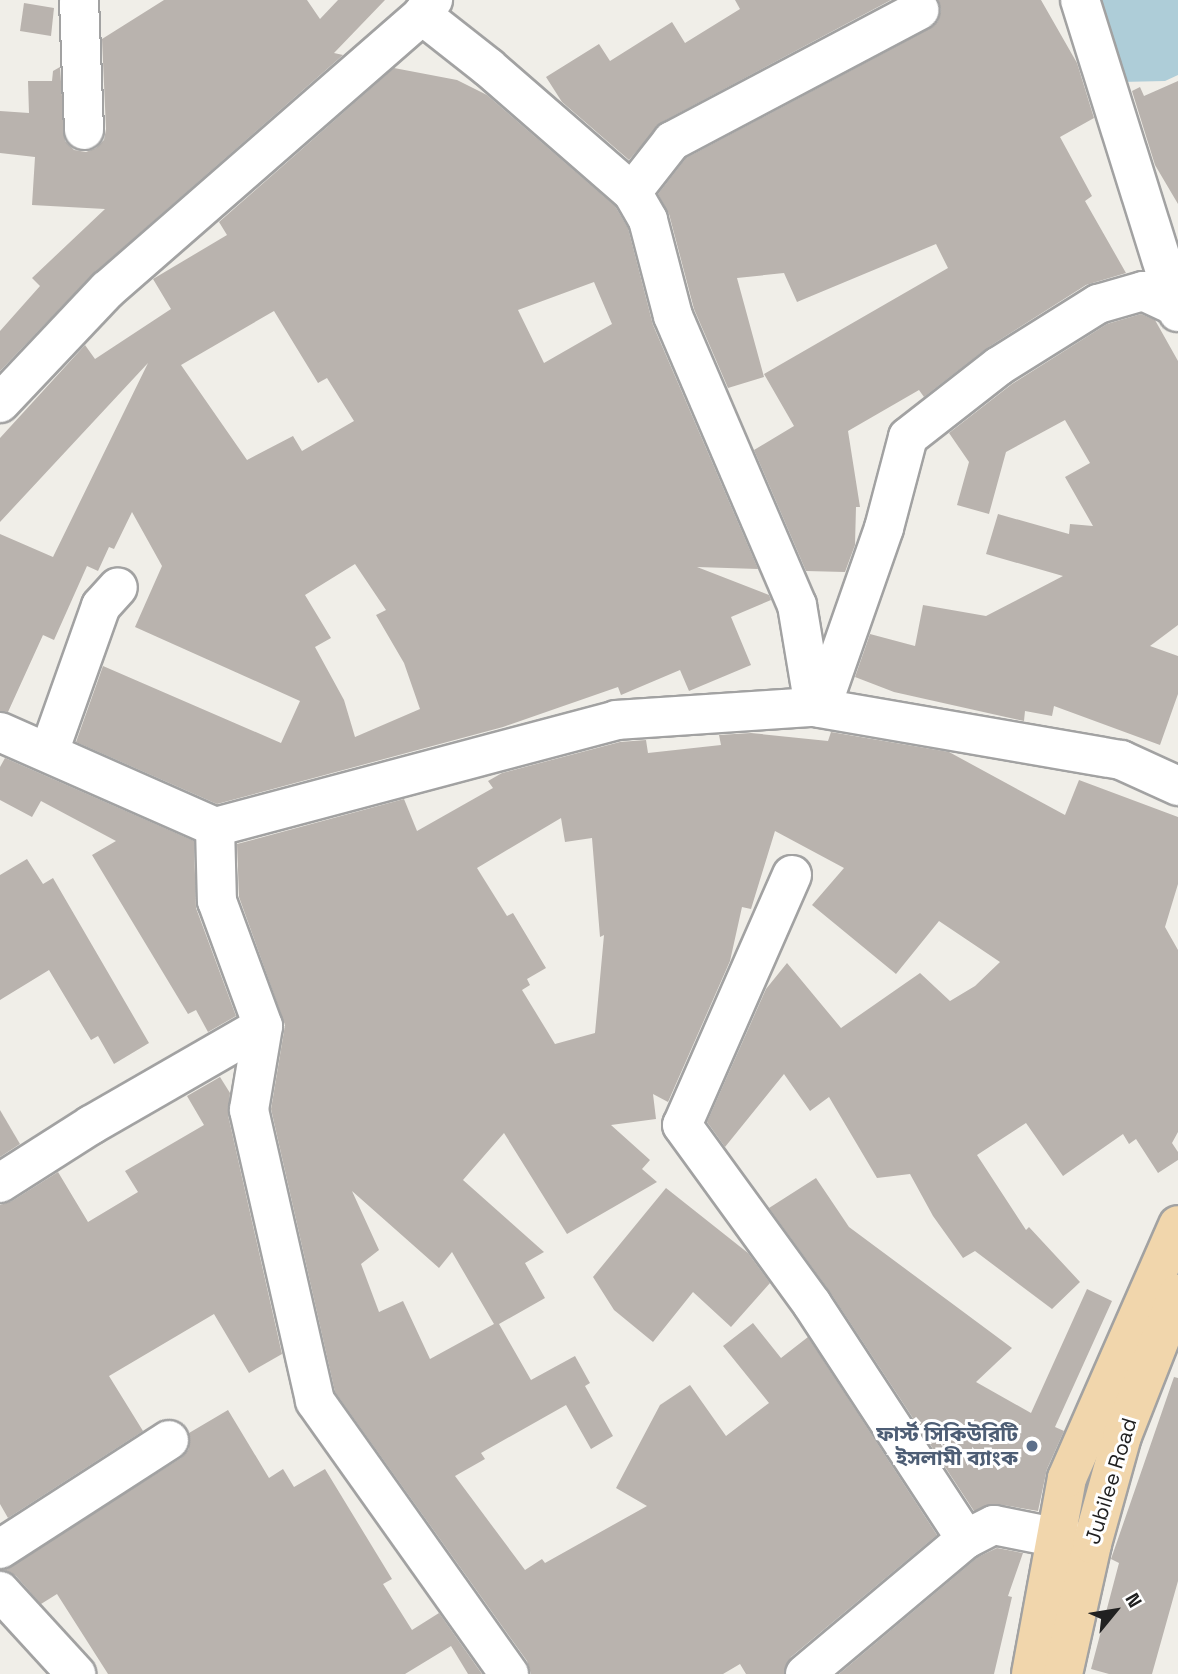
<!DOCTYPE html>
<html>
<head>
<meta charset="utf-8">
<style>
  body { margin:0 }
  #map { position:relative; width:1178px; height:1674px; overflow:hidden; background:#f0eee8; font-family:"Space Grotesk","Noto Sans Bengali",sans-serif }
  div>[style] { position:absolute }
  .water>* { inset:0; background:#aecdd8 }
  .building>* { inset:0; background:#b9b3ae }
  .roads { filter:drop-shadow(2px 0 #a2a2a2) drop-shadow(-2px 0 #a2a2a2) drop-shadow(0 2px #a2a2a2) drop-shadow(0 -2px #a2a2a2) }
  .minor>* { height:38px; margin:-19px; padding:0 19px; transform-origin:19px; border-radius:19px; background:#fff }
  .major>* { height:38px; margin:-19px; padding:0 19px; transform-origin:19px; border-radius:19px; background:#f1d6ac }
  .dots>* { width:19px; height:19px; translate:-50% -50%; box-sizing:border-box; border:4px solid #fff; border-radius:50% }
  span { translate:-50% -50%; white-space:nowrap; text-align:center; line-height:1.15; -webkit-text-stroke:6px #fff; paint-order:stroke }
  .service-label { font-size:21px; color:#4e5e75; font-weight:700 }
  .right { translate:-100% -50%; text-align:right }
  .street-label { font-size:21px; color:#212121 }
  .north { position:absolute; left:1080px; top:1576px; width:70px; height:70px; -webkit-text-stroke:5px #fff; paint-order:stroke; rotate:60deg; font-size:19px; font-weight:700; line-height:28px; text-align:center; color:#212121 }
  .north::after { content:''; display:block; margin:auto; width:24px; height:32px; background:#212121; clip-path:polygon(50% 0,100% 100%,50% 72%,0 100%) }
</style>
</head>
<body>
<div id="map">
  <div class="water">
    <i style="clip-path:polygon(1099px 0,1178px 0,1178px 75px,1165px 81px,1120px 82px)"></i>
  </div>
  <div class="building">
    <i style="clip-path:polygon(164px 0,307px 0,320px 19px,338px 0,385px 0,334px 53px,343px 55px,93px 274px,0 371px,0 331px,40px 286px,32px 278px,105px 209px,32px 205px,35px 157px,0 153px,0 111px,29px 113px,28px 81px,52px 81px,53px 71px,60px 67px,65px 141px,74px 150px,86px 152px,96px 148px,104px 140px,106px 129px,102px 39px)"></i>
    <i style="clip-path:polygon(735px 0,891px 0,662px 122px,629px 160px,562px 102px,546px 77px,599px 44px,610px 61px,672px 22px,685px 43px,740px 9px)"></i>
    <i style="clip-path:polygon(938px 0,1041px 0,1077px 63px,1094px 118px,1060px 137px,1092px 196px,1085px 201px,1126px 273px,1086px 285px,987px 348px,924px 397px,919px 390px,848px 431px,860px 507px,856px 507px,855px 545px,845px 572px,806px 571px,754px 450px,794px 426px,764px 374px,948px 268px,936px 244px,797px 302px,784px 273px,737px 278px,764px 377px,728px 388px,694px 309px,669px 214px,658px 194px,686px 158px,929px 29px,938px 21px,941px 10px)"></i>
    <i style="clip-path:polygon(24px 3px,54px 8px,51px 36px,20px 31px)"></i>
    <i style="clip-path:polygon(evenodd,394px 68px,457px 80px,487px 95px,615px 206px,628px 228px,653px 325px,758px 569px,697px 567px,769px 595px,771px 600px,731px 617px,751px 665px,689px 691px,680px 670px,621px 695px,618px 687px,503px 727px,217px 804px,76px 742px,103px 666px,281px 743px,300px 701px,135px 627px,162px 566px,132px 512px,114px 549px,109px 547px,98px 571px,87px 566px,54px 640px,43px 635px,8px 712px,0 711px,0 534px,53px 557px,148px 363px,0 522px,0 438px,85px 345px,95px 359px,171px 309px,153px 279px,227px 235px,219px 222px,394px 68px,594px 282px,612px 324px,544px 363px,518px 310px,594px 282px,394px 68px,274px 311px,318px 383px,327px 378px,354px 421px,302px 451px,293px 436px,247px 460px,181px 365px,274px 311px,394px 68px,355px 564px,386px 610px,376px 615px,404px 663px,420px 709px,355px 737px,344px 700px,315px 647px,331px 638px,305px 595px,355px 564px)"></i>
    <i style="clip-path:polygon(1178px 81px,1178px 204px,1155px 165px,1132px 91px,1140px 87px,1144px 96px)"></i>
    <i style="clip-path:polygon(1141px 314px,1155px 320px,1178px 361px,1178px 625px,1150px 646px,1178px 656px,1178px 694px,1160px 745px,1054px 706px,1052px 716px,1025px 711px,1024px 721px,894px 692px,855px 677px,870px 634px,915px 646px,923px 605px,986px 616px,1063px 576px,986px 554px,998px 514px,1069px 534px,1070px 524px,1093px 526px,1065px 477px,1090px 463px,1065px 420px,1006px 452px,989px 514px,957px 505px,969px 462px,949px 433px,1012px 384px,1107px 324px)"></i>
    <i style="clip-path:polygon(evenodd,831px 732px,949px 752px,1065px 815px,1079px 780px,1178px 817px,1178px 884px,1165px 927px,1178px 950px,1178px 1132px,1172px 1143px,1178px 1152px,1178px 1160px,1158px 1173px,1136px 1139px,1129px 1144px,1123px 1134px,1063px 1176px,1026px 1123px,977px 1155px,1026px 1230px,1029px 1227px,1080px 1282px,1052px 1309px,975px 1251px,963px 1258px,933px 1216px,910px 1174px,877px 1178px,829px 1097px,810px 1111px,784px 1074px,725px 1147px,707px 1122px,766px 989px,787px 963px,841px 1028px,920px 973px,950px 1001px,975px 986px,1000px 962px,939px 921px,896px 974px,812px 905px,844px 868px,775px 831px,751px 909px,742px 907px,730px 961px,668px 1102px,653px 1094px,656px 1119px,611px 1125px,650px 1160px,642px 1169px,657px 1182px,567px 1234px,504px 1133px,463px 1180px,544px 1252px,525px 1263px,545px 1298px,499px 1324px,531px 1380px,575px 1356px,590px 1383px,585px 1386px,613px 1436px,591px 1449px,566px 1405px,481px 1453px,485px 1459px,455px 1476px,525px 1570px,542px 1559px,545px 1563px,647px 1506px,616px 1488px,660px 1405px,690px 1385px,726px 1436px,769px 1403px,723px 1346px,753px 1323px,781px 1358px,808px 1337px,937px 1535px,791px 1657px,784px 1674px,746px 1674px,740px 1664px,723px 1674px,531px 1674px,527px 1661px,335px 1392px,271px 1109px,285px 1025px,239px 897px,237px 844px,404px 799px,417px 831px,493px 788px,488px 781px,502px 773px,620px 742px,646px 740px,648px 753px,721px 745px,719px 735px,751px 733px,828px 741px,831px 732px,561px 818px,565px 842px,592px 838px,600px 937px,604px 935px,595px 1033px,555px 1044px,522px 990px,530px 985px,527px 979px,546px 968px,513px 913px,507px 916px,477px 868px,561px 818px,831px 732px,352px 1191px,439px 1268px,452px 1252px,494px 1324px,430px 1359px,403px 1301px,379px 1312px,361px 1264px,379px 1250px,352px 1191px)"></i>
    <i style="clip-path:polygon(5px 758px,194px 841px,196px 908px,236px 1016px,208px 1032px,196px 1010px,188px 1014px,92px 855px,116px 841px,41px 801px,32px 817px,0 800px,0 767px)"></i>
    <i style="clip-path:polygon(27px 859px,43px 884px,53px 878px,149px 1043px,114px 1064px,98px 1036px,91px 1040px,49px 970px,0 1000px,0 875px)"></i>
    <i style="clip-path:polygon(220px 1077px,230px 1093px,228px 1115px,282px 1354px,249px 1373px,214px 1314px,109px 1376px,143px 1431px,8px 1518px,0 1504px,0 1205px,12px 1201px,58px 1172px,88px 1222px,138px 1192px,125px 1171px,204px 1125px,187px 1096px)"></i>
    <i style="clip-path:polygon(0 1110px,20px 1144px,0 1157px)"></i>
    <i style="clip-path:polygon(816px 1178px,849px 1227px,1012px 1348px,976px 1382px,1031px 1413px,1087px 1289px,1112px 1301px,1055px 1427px,1064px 1431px,1047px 1469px,1038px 1511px,997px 1504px,974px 1511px,830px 1292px,769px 1208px)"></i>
    <i style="clip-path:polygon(666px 1188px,748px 1253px,770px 1283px,731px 1327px,693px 1292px,653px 1342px,614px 1310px,593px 1277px)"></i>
    <i style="clip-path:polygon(1174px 1377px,1178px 1378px,1178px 1581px,1152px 1674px,1109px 1674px,1091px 1669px,1119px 1563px,1111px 1559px)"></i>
    <i style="clip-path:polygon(228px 1410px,269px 1478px,283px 1469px,294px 1487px,325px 1469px,392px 1579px,383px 1584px,412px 1630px,439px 1613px,482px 1674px,468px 1674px,451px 1646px,405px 1674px,108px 1674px,57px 1594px,41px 1604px,16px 1576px,4px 1570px,181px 1458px,189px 1449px,189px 1433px)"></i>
    <i style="clip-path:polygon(997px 1548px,1023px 1553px,1008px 1596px,1012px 1597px,994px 1674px,839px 1674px,978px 1557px)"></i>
  </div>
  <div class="roads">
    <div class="minor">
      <i style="left:79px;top:0;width:130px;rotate:87.8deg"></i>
      <i style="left:1080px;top:0;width:327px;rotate:72.6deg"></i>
      <i style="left:422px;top:15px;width:84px;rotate:38.2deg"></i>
      <i style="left:488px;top:67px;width:191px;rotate:41deg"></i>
      <i style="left:632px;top:192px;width:32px;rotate:60deg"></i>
      <i style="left:648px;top:220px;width:99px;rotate:75.4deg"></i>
      <i style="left:673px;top:316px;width:314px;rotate:66.8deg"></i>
      <i style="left:797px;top:605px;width:103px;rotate:80.5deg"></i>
      <i style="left:632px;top:192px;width:65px;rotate:-51.9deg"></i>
      <i style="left:672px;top:141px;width:280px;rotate:-27.9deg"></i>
      <i style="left:0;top:403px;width:156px;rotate:-46.6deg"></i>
      <i style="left:107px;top:290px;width:418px;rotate:-41.1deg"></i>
      <i style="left:422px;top:15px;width:19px;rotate:-54deg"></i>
      <i style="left:821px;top:708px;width:191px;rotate:-70.7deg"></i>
      <i style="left:884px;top:528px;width:94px;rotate:-75.2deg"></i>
      <i style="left:908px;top:437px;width:115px;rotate:-38deg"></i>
      <i style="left:999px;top:366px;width:117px;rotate:-32.1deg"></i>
      <i style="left:1098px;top:304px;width:47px;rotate:-16.1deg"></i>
      <i style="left:1143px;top:291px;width:38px;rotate:25deg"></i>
      <i style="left:0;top:732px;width:235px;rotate:23.8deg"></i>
      <i style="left:215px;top:827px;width:415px;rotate:-14.9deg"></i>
      <i style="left:616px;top:720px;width:198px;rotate:-3.8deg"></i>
      <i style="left:814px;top:707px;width:312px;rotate:9.8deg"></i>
      <i style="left:1121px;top:760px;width:63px;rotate:24.5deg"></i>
      <i style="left:49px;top:752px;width:155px;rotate:-70.4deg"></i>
      <i style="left:101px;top:606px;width:25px;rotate:-48deg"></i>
      <i style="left:215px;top:827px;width:74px;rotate:88.5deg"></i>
      <i style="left:217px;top:901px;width:133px;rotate:69.8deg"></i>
      <i style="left:263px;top:1026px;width:85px;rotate:99.5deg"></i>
      <i style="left:249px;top:1110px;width:298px;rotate:77.2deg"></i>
      <i style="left:315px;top:1401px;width:335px;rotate:54.6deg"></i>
      <i style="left:792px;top:875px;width:273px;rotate:113.7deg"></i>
      <i style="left:682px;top:1125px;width:221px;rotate:54deg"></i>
      <i style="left:812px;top:1304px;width:281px;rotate:56.8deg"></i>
      <i style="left:0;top:1183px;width:108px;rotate:-32.5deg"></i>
      <i style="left:91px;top:1125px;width:198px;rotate:-29.9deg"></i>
      <i style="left:0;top:1549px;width:201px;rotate:-32.8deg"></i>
      <i style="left:0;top:1591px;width:113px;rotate:47.5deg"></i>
      <i style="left:805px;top:1674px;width:210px;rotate:-40deg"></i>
      <i style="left:966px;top:1539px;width:31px;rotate:-27deg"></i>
      <i style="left:994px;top:1525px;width:96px;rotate:11.4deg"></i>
    </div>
    <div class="major">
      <i style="left:1031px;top:1674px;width:199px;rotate:-79.6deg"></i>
      <i style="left:1067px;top:1478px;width:276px;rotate:-66.3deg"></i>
      <i style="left:1063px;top:1674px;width:133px;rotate:-77.4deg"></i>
      <i style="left:1092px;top:1544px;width:112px;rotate:-74.5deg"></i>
      <i style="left:1122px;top:1436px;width:153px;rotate:-68.5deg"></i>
    </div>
  </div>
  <div class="dots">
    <i style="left:1032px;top:1446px;background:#5c6f8a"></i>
  </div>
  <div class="service-label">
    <span class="right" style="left:1018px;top:1446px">ফার্স্ট সিকিউরিটি<br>ইসলামী ব্যাংক</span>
  </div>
  <div class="street-label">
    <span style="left:1111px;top:1481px;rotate:-73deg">Jubilee Road</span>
  </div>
  <div class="north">N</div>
</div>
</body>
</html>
